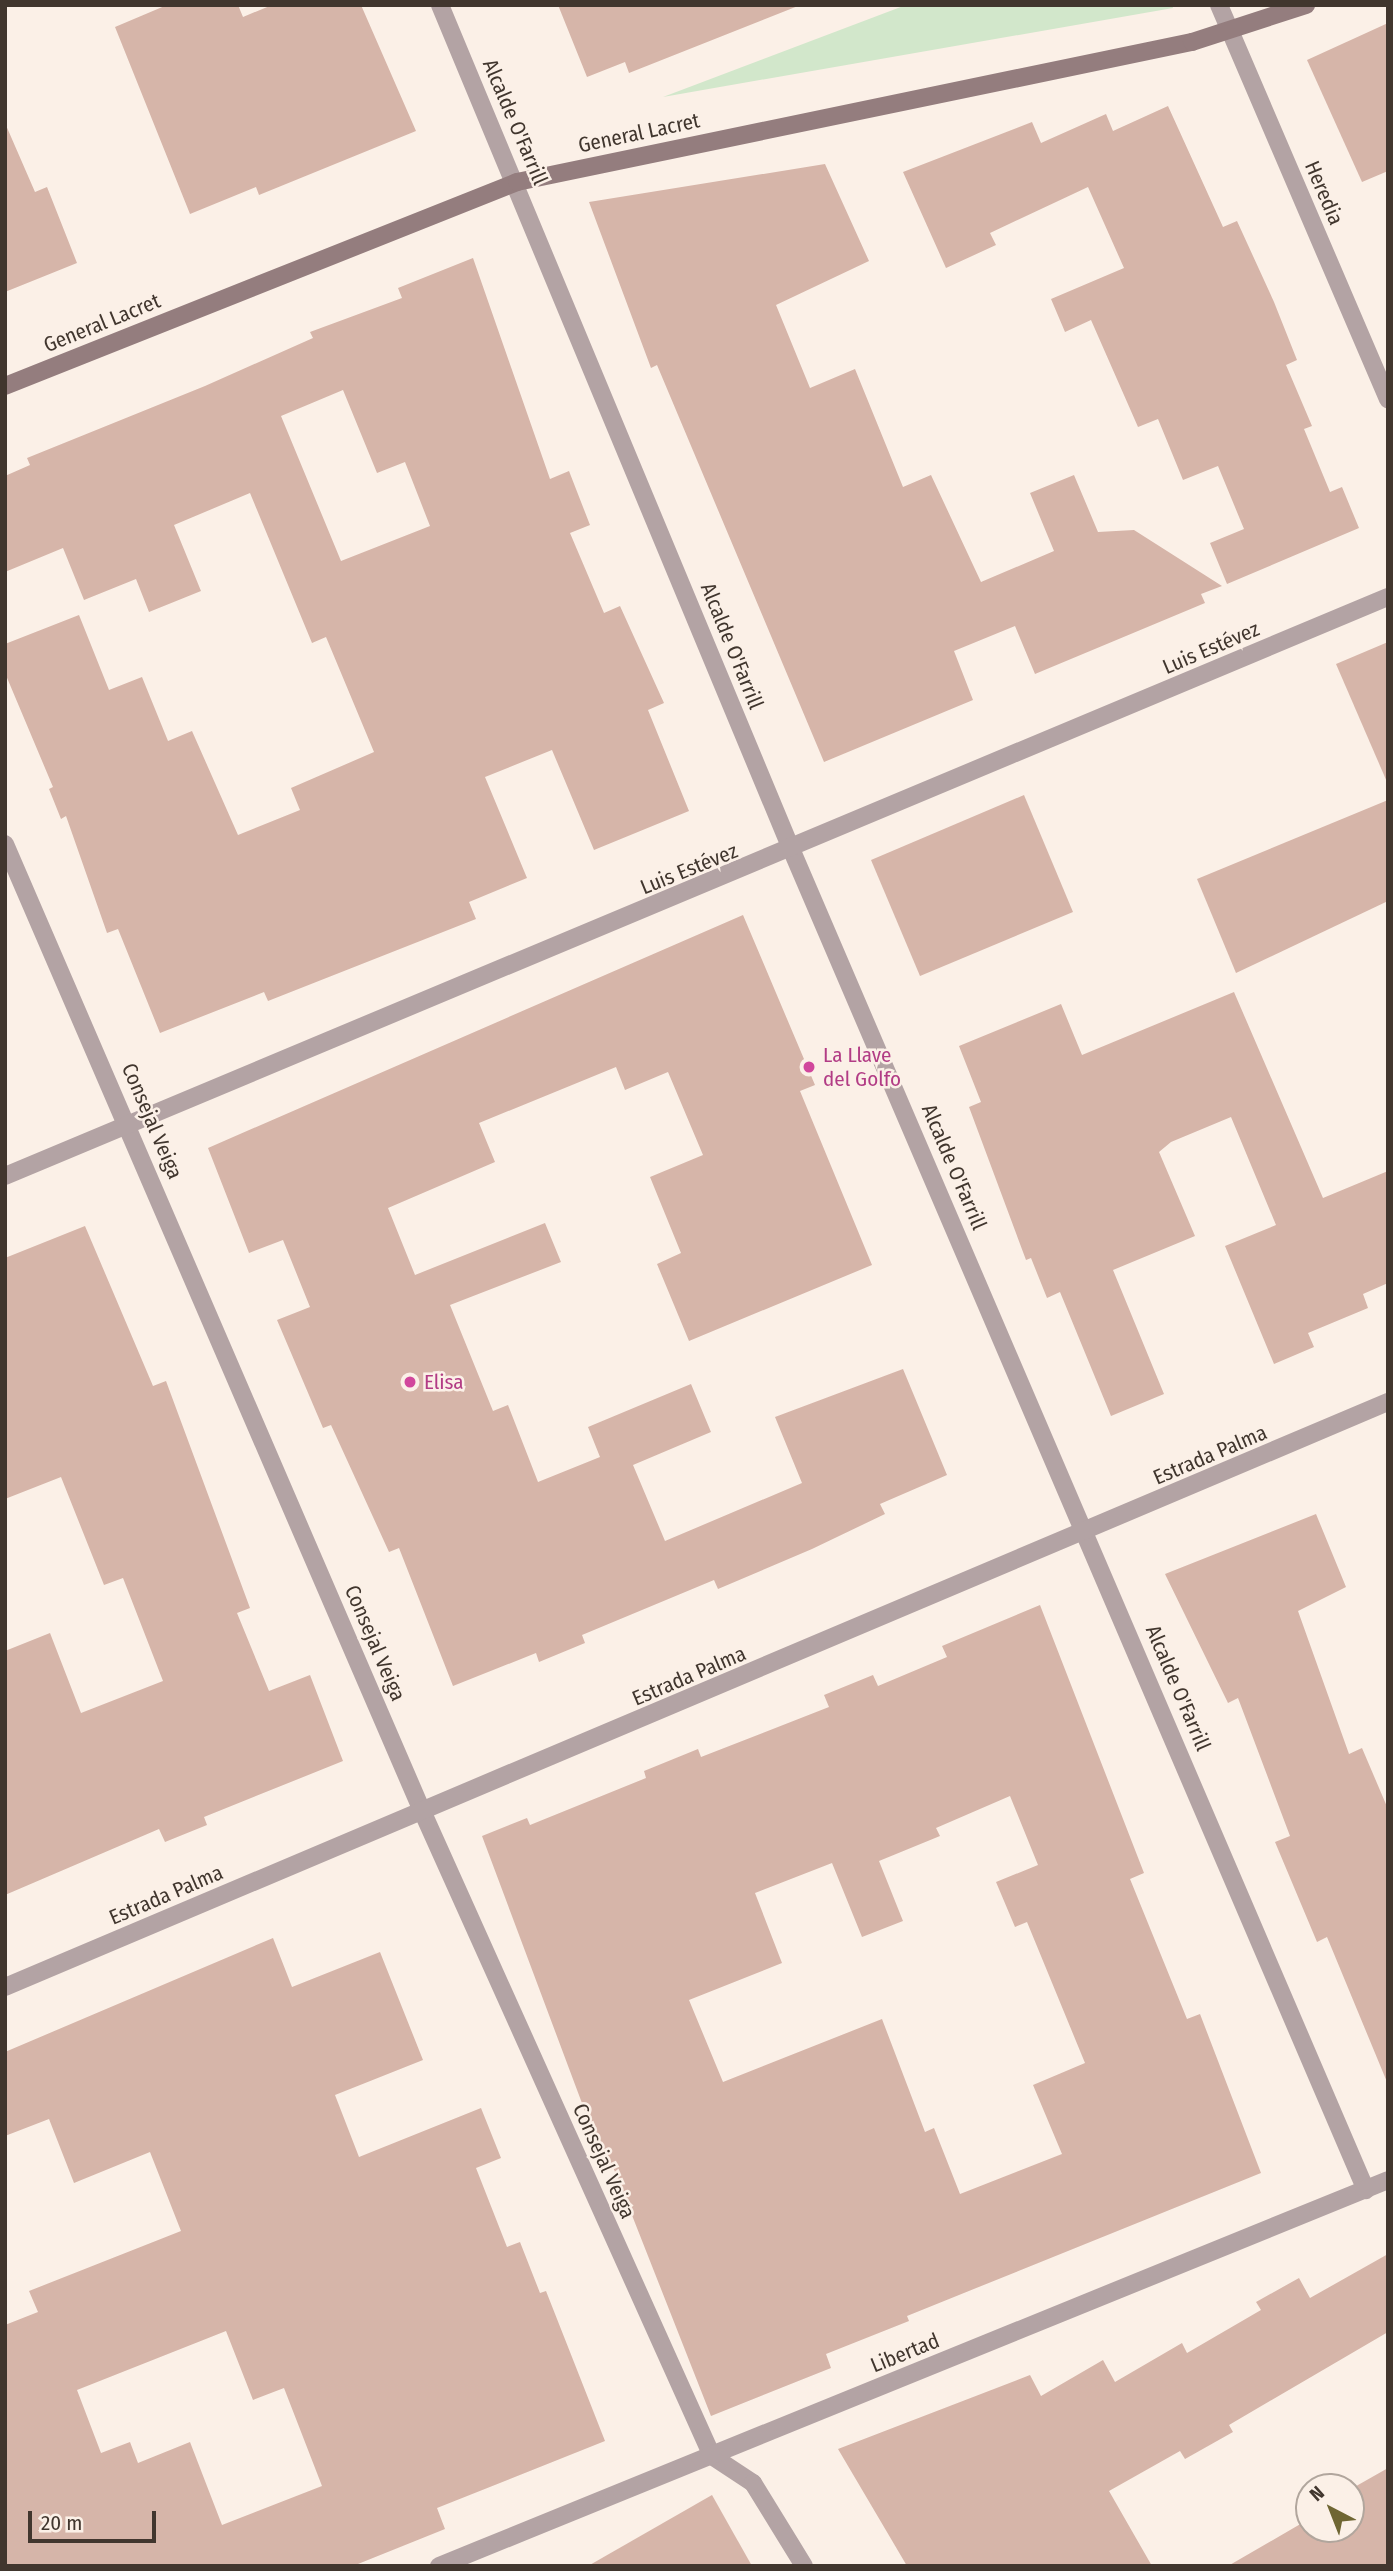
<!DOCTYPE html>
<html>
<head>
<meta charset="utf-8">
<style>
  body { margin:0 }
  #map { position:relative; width:1393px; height:2571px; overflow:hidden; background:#fbf0e7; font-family:"Fira Sans Condensed",sans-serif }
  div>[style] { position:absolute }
  .green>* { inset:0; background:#d2e7cb }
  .building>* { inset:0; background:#d6b5a9 }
  .minor>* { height:18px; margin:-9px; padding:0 9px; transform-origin:9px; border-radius:9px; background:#b3a3a4 }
  .secondary>* { height:18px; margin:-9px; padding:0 9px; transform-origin:9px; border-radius:9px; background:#947d7e }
  .dots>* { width:19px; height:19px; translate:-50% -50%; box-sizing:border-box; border:4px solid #fbf0e7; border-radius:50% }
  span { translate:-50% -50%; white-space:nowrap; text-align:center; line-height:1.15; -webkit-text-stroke:5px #fbf0e7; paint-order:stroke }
  .street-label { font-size:21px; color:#41362e }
  .hotel-label { font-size:21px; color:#b23c85 }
  .left { translate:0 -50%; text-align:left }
  .frame { position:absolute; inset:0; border:7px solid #41362e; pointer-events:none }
  .north { position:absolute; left:1295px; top:2473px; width:70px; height:70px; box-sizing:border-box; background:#fbf0e7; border:2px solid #b1a69d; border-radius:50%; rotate:318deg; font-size:19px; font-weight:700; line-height:28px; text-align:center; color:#41362e }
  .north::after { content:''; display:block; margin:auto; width:24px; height:32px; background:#6f6633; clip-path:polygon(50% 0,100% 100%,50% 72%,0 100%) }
  .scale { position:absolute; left:28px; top:2511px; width:128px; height:32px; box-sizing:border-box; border:4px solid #41362e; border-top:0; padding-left:9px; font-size:21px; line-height:24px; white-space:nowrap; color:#41362e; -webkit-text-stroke:5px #fbf0e7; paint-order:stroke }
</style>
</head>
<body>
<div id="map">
  <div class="green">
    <i style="clip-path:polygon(906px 5px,1172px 5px,1173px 8px,663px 97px)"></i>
  </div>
  <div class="building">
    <i style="clip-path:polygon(167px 5px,238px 5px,243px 17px,272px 5px,361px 5px,416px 131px,259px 195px,256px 187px,190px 214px,115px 27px)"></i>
    <i style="clip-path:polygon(558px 5px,798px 5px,798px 6px,629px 73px,625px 62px,587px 77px)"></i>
    <i style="clip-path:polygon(1388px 23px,1388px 171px,1362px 182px,1307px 60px)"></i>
    <i style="clip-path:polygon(1168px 106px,1223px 227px,1237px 221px,1274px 302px,1297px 360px,1286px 365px,1312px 426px,1304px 429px,1330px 492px,1342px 487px,1359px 528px,1227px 584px,1210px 543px,1244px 529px,1218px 466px,1183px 480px,1158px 419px,1138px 427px,1091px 320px,1065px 332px,1051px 299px,1124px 268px,1088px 187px,990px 233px,996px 245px,946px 268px,903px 172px,1032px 122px,1041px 143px,1106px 114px,1113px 131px)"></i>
    <i style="clip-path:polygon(5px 123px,35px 192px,47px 187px,77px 263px,5px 292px)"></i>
    <i style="clip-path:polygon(825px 164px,869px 261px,776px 305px,810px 388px,855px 369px,903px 487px,931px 475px,981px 582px,1054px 551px,1030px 493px,1074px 475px,1098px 532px,1134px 530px,1222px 586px,1201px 594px,1205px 603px,1035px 674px,1015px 626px,954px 651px,973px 700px,824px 762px,657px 365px,651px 368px,589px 202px)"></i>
    <i style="clip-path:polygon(evenodd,473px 258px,550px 479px,569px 471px,590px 525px,570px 533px,604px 613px,620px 606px,664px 703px,648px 710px,689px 811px,594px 850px,552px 750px,485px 777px,527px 878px,469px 902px,476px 919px,268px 1001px,264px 992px,160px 1033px,118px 929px,107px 933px,66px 816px,61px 819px,49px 789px,53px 787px,5px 673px,5px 644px,79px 615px,109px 690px,142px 677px,168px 741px,192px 731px,238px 835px,300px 810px,291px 788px,374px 752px,326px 637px,312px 643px,250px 493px,174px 525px,201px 591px,149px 612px,136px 579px,84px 600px,63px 548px,5px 572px,5px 476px,30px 465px,27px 458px,205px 386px,313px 338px,310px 332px,402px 298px,398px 288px,473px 258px,343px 390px,377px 473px,405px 462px,430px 526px,341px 561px,281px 416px,343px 390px)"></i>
    <i style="clip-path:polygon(1388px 642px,1388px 782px,1387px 782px,1336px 664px)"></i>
    <i style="clip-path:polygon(1024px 795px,1073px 912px,920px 976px,871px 860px)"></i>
    <i style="clip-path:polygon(1388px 800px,1388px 901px,1236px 973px,1197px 879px)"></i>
    <i style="clip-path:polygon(743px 915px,815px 1085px,800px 1091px,872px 1265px,689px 1341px,657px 1264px,681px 1253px,650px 1177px,703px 1155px,668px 1072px,625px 1090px,616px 1067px,479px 1123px,495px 1162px,388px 1208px,415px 1275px,545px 1223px,561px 1262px,450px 1305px,493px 1411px,508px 1405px,538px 1482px,600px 1457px,588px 1427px,691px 1384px,711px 1432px,633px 1465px,665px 1541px,802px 1483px,775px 1417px,903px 1369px,947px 1475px,880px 1504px,885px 1514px,812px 1549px,718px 1589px,714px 1580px,582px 1635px,585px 1643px,539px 1662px,536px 1653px,453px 1686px,399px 1548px,389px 1552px,331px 1425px,323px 1428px,277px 1320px,310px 1307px,283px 1240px,249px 1253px,208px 1148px)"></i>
    <i style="clip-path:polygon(1234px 992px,1323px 1198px,1388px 1171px,1388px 1283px,1363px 1294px,1368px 1308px,1308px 1333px,1314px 1347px,1274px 1364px,1225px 1246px,1276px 1225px,1231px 1117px,1171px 1142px,1159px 1152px,1195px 1236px,1113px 1270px,1164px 1394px,1111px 1416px,1060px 1292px,1047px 1298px,1031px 1258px,1026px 1260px,969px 1107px,981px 1102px,959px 1046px,1061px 1004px,1082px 1055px)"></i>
    <i style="clip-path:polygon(85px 1226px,153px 1386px,166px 1381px,250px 1608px,237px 1613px,269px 1691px,310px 1675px,343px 1761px,204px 1817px,207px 1825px,165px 1842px,159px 1829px,5px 1895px,5px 1651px,50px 1633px,81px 1713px,163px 1681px,123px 1578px,104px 1585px,61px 1477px,5px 1499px,5px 1258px)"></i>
    <i style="clip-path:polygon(1316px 1514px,1346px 1587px,1298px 1611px,1349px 1754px,1362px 1748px,1388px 1809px,1387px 2082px,1327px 1937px,1317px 1942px,1275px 1842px,1290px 1836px,1238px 1698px,1228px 1703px,1165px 1574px)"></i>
    <i style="clip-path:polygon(evenodd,1040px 1605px,1144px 1873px,1130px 1879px,1187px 2019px,1200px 2014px,1261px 2173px,907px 2316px,909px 2321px,826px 2354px,831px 2368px,711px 2416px,613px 2167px,607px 2170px,482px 1836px,527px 1818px,530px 1825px,646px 1778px,644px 1771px,698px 1749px,701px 1757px,829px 1707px,824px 1695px,873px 1675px,878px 1686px,947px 1657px,942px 1646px,1040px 1605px,1010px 1796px,1038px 1865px,996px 1882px,1015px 1927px,1027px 1922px,1085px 2063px,1033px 2085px,1062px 2154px,960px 2194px,934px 2128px,925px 2132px,882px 2019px,723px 2082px,689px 2000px,782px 1963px,755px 1893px,832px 1863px,862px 1937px,903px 1921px,879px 1861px,940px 1836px,936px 1828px,1010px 1796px)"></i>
    <i style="clip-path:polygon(evenodd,273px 1938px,292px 1987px,380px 1952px,423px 2060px,335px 2095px,359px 2157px,481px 2108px,501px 2158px,476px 2168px,507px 2247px,520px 2242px,540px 2293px,546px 2291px,605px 2441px,437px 2508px,445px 2529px,353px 2566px,5px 2566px,5px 2325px,38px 2312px,29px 2291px,181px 2231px,150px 2152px,74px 2183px,49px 2119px,5px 2136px,5px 2052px,273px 1938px,226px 2331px,253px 2400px,284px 2388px,322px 2486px,222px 2525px,190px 2442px,138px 2463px,130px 2442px,101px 2453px,77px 2390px,226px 2331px)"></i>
    <i style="clip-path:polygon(1388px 2254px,1388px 2332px,1229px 2425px,1233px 2432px,1185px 2459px,1180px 2451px,1109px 2491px,1152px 2566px,907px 2566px,838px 2449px,1030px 2375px,1041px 2396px,1103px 2360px,1115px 2382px,1182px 2343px,1187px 2353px,1261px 2310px,1256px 2302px,1299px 2278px,1310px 2298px)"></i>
    <i style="clip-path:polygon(1388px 2468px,1388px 2566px,1228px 2566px,1309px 2519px,1309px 2529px,1351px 2529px,1351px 2489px)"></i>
    <i style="clip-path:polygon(712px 2495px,752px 2566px,588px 2566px)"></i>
  </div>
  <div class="minor">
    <i style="left:440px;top:5px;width:916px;rotate:67.41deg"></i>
    <i style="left:792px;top:851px;width:1457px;rotate:66.8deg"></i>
    <i style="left:1219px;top:5px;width:429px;rotate:66.8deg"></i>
    <i style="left:5px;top:844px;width:1055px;rotate:66.67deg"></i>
    <i style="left:423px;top:1813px;width:705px;rotate:65.8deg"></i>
    <i style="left:712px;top:2456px;width:49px;rotate:33.4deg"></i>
    <i style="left:753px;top:2483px;width:97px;rotate:58.4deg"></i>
    <i style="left:5px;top:1176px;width:1499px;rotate:-22.72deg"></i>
    <i style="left:5px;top:1987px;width:1502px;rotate:-22.93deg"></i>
    <i style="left:439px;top:2566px;width:1024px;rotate:-22.13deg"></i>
  </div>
  <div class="secondary">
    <i style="left:5px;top:386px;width:551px;rotate:-21.72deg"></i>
    <i style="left:517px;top:182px;width:689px;rotate:-11.72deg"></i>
    <i style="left:1192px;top:42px;width:120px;rotate:-18deg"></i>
  </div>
  <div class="dots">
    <i style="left:809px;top:1067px;background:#d1479c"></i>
    <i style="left:410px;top:1382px;background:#d1479c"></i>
  </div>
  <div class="street-label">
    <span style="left:515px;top:122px;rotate:67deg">Alcalde O'Farrill</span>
    <span style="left:639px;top:133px;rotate:-12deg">General Lacret</span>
    <span style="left:1324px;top:193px;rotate:67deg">Heredia</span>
    <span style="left:102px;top:323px;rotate:-22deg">General Lacret</span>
    <span style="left:732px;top:646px;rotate:68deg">Alcalde O'Farrill</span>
    <span style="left:1211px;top:648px;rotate:-23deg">Luis Estévez</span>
    <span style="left:689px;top:869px;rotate:-22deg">Luis Estévez</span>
    <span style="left:152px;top:1121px;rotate:67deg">Consejal Veiga</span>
    <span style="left:954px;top:1167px;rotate:67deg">Alcalde O'Farrill</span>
    <span style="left:1210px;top:1455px;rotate:-23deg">Estrada Palma</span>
    <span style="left:375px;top:1643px;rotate:67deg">Consejal Veiga</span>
    <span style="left:689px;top:1676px;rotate:-23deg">Estrada Palma</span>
    <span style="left:1178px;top:1688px;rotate:67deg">Alcalde O'Farrill</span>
    <span style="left:166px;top:1895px;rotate:-23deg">Estrada Palma</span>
    <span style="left:604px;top:2161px;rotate:66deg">Consejal Veiga</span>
    <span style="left:905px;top:2353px;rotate:-22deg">Libertad</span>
  </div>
  <div class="hotel-label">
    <span class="left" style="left:823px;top:1067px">La Llave<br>del Golfo</span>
    <span class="left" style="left:424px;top:1382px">Elisa</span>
  </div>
  <div class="frame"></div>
  <div class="north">N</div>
  <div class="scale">20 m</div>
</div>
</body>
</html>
